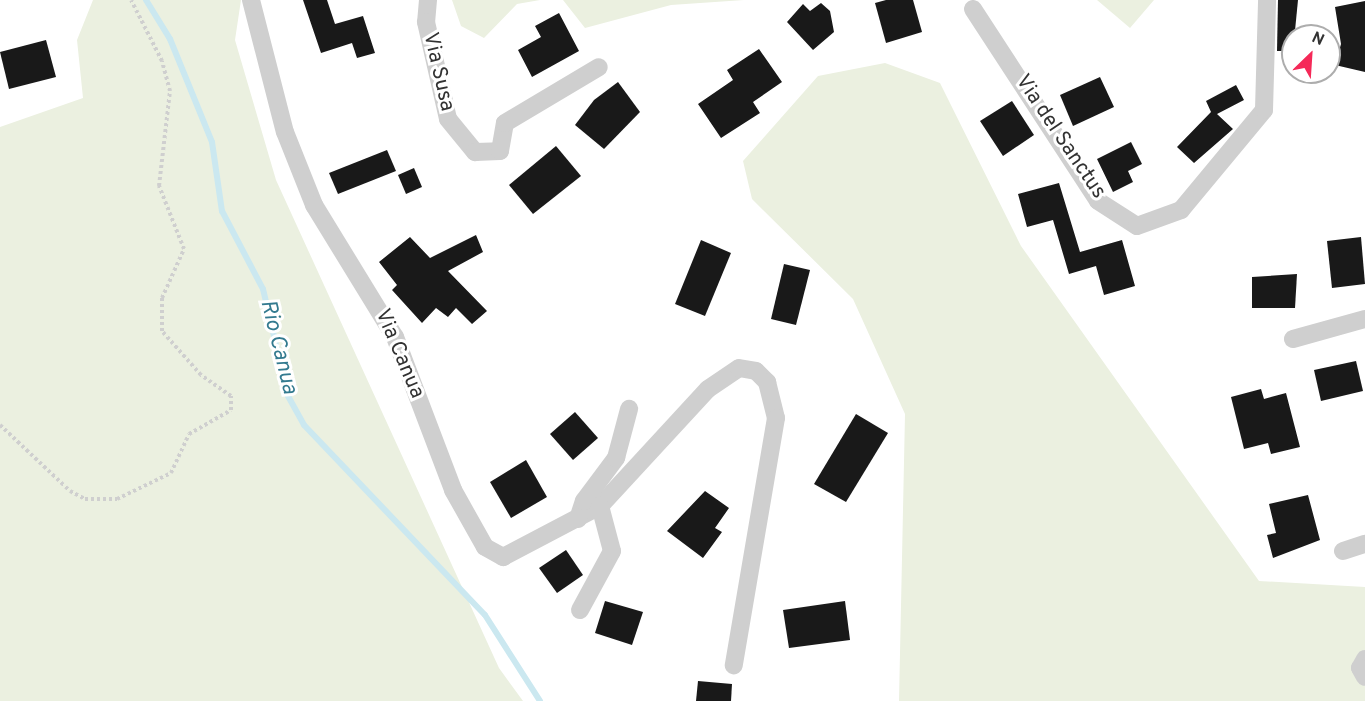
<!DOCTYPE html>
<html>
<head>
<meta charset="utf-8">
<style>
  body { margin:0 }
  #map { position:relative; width:1365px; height:701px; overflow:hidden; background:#fff; font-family:Overpass,sans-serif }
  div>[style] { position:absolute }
  .green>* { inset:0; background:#ebf0e0 }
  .stream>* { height:6px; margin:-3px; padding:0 3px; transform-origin:3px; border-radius:3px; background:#cbe8f0 }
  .building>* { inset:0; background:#191919 }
  .path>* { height:4px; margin-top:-2px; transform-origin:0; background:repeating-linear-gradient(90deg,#cfcfcf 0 3px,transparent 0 6px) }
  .minor>* { height:18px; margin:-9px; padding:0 9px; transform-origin:9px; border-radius:9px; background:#cfcfcf }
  span { translate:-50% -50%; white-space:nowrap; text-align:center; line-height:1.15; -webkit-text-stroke:6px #fff; paint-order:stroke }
  .street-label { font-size:21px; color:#323232 }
  .water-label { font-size:22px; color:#337a8f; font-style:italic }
  .north { position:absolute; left:1281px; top:24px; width:60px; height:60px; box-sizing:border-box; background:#fff; border:2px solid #adadad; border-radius:50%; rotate:25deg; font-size:16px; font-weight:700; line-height:24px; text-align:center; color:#323232 }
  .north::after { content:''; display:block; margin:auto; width:21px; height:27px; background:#f52958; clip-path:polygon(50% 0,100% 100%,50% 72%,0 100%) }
</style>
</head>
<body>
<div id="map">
  <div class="green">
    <i style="clip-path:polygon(93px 0,241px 0,235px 40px,276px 180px,499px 668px,523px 701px,0 701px,0 127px,83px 98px,77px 40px)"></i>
    <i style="clip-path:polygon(452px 0,540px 0,517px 4px,484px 38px,461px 26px)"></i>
    <i style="clip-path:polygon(563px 0,744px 0,671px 5px,585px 28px)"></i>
    <i style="clip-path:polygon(1097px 0,1154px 0,1130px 28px)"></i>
    <i style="clip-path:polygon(885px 63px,940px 83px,1021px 246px,1259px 581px,1365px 587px,1365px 701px,899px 701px,905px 414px,853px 299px,752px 199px,743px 161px,818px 76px)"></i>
  </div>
  <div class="stream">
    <i style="left:146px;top:0;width:46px;rotate:58.4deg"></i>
    <i style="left:170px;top:39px;width:111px;rotate:67.8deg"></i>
    <i style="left:212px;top:142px;width:70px;rotate:81.8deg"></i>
    <i style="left:222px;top:211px;width:88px;rotate:62.3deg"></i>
    <i style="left:263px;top:289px;width:110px;rotate:76.8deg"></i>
    <i style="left:288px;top:396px;width:33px;rotate:61deg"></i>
    <i style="left:304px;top:425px;width:262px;rotate:46.4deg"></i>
    <i style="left:485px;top:615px;width:102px;rotate:57.4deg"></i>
  </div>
  <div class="building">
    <i style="clip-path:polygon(303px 0,327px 0,335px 24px,363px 16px,375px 53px,357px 58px,352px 43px,321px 53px)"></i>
    <i style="clip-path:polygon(886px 0,913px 0,922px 32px,886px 43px,875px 3px)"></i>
    <i style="clip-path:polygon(1278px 0,1298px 0,1293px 51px,1277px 51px)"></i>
    <i style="clip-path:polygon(1365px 1px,1365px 72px,1335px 65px,1341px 44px,1335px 7px)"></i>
    <i style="clip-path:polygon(821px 3px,830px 11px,834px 32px,813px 50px,787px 22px,803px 4px,810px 11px)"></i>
    <i style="clip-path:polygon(559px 13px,579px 51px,532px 77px,518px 50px,541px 37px,535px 26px)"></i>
    <i style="clip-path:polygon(46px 40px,56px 77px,9px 89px,0 52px)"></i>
    <i style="clip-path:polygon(759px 49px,782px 82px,753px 102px,760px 113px,721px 138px,698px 104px,733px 80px,727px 70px)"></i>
    <i style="clip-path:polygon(1100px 77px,1114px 107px,1073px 126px,1060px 95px)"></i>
    <i style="clip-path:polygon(618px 82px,640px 112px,604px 149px,575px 125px,594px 100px)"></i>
    <i style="clip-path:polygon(1236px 85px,1244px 100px,1217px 114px,1233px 129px,1194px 163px,1177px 147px,1211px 112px,1206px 101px)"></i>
    <i style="clip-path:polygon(1012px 101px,1034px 135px,1003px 156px,980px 121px)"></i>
    <i style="clip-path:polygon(1131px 142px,1142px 164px,1128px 171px,1133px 182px,1113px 192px,1097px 159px)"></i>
    <i style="clip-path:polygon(556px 146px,581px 176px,533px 214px,509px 185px)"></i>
    <i style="clip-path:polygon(387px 150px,396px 171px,338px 194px,329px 173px)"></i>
    <i style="clip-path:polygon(414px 168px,422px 187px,406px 194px,398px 175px)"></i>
    <i style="clip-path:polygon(1059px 183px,1080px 252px,1122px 240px,1135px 286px,1104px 295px,1096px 266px,1069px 274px,1053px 220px,1027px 227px,1018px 194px)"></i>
    <i style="clip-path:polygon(476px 235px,483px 252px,448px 271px,487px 311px,472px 324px,456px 308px,448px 317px,436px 308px,422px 323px,392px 290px,397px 285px,379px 262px,410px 237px,430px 258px)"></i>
    <i style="clip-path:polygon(1361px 237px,1365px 284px,1332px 288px,1327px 241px)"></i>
    <i style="clip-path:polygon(701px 240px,731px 253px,705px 316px,675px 304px)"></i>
    <i style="clip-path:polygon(784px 264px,810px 270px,796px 325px,771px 319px)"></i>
    <i style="clip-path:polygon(1297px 274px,1295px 308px,1252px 308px,1252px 277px)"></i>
    <i style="clip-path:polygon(1356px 361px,1363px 391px,1321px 401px,1314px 370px)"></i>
    <i style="clip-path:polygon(1261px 389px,1264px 399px,1286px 393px,1300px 447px,1271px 454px,1268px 443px,1244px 449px,1231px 397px)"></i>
    <i style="clip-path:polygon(575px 412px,598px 438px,573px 460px,550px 434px)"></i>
    <i style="clip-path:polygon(856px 414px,888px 433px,846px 502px,814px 484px)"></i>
    <i style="clip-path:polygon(526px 460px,547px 497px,511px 518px,490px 482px)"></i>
    <i style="clip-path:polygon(705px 491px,729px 508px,715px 528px,722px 532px,703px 558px,667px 531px)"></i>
    <i style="clip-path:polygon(1308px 495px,1320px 540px,1273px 558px,1267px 535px,1276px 533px,1269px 504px)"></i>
    <i style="clip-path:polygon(566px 550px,583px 575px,557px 593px,539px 568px)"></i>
    <i style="clip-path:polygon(605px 601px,643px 612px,632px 645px,595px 633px)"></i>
    <i style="clip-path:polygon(845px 601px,850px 640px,789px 648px,783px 610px)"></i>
    <i style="clip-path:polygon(698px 681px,732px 684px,731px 701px,696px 701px)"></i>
  </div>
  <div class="path">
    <i style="left:0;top:425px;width:96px;rotate:43.3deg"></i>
    <i style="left:70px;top:491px;width:17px;rotate:28deg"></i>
    <i style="left:85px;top:499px;width:32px"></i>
    <i style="left:117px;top:499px;width:60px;rotate:-25.7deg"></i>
    <i style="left:171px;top:473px;width:43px;rotate:-65.2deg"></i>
    <i style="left:189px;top:434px;width:48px;rotate:-29.7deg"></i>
    <i style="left:231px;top:410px;width:14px;rotate:-90deg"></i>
    <i style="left:231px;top:396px;width:37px;rotate:-145deg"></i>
    <i style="left:201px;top:375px;width:59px;rotate:-131.6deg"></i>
    <i style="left:162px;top:331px;width:33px;rotate:-90deg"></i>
    <i style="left:162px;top:298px;width:54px;rotate:-65.8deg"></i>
    <i style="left:184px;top:249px;width:68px;rotate:-111.6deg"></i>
    <i style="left:159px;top:186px;width:96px;rotate:-83.4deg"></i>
    <i style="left:170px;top:91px;width:31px;rotate:-105deg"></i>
    <i style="left:162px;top:61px;width:68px;rotate:-116.9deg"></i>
  </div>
  <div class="minor">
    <i style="left:251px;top:0;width:136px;rotate:75.6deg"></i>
    <i style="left:285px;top:132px;width:79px;rotate:68.3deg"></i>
    <i style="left:314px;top:205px;width:155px;rotate:58.5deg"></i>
    <i style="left:395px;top:337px;width:164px;rotate:69.2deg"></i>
    <i style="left:453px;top:490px;width:65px;rotate:60.7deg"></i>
    <i style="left:485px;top:547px;width:21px;rotate:29deg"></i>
    <i style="left:503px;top:557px;width:110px;rotate:-27.7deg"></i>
    <i style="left:600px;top:506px;width:159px;rotate:-47.3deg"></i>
    <i style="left:708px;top:389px;width:37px;rotate:-34deg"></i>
    <i style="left:739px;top:368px;width:17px;rotate:10deg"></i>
    <i style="left:756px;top:371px;width:16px;rotate:45deg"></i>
    <i style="left:767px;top:382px;width:37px;rotate:76deg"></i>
    <i style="left:776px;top:418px;width:251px;rotate:99.7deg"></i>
    <i style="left:428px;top:0;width:22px;rotate:95deg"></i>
    <i style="left:426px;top:22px;width:99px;rotate:77.2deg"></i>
    <i style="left:448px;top:119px;width:43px;rotate:50.7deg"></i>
    <i style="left:475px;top:152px;width:25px;rotate:-2deg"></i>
    <i style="left:500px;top:151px;width:28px;rotate:-80deg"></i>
    <i style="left:505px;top:123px;width:109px;rotate:-30.8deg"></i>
    <i style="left:973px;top:9px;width:229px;rotate:56.9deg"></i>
    <i style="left:1098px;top:201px;width:46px;rotate:32.7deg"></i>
    <i style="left:1137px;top:226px;width:47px;rotate:-20deg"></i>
    <i style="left:1181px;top:210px;width:130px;rotate:-50.3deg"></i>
    <i style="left:1264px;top:110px;width:110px;rotate:-88.4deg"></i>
    <i style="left:1293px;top:339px;width:75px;rotate:-15.5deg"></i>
    <i style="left:578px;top:519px;width:19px;rotate:-72deg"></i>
    <i style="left:584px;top:501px;width:54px;rotate:-53.3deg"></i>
    <i style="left:616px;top:458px;width:51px;rotate:-75.1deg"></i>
    <i style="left:1343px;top:551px;width:23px;rotate:-18deg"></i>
    <i style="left:580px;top:610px;width:67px;rotate:-61.5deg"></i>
    <i style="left:612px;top:551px;width:47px;rotate:-104.9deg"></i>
    <i style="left:1365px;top:659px;width:10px;rotate:119deg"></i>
    <i style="left:1360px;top:668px;width:10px;rotate:61deg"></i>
  </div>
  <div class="street-label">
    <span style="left:438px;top:72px;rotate:77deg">Via Susa</span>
    <span style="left:1060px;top:137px;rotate:56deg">Via del Sanctus</span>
    <span style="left:399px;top:354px;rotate:67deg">Via Canua</span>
  </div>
  <div class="water-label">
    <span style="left:278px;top:347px;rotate:76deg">Rio Canua</span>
  </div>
  <div class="north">N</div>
</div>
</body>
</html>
